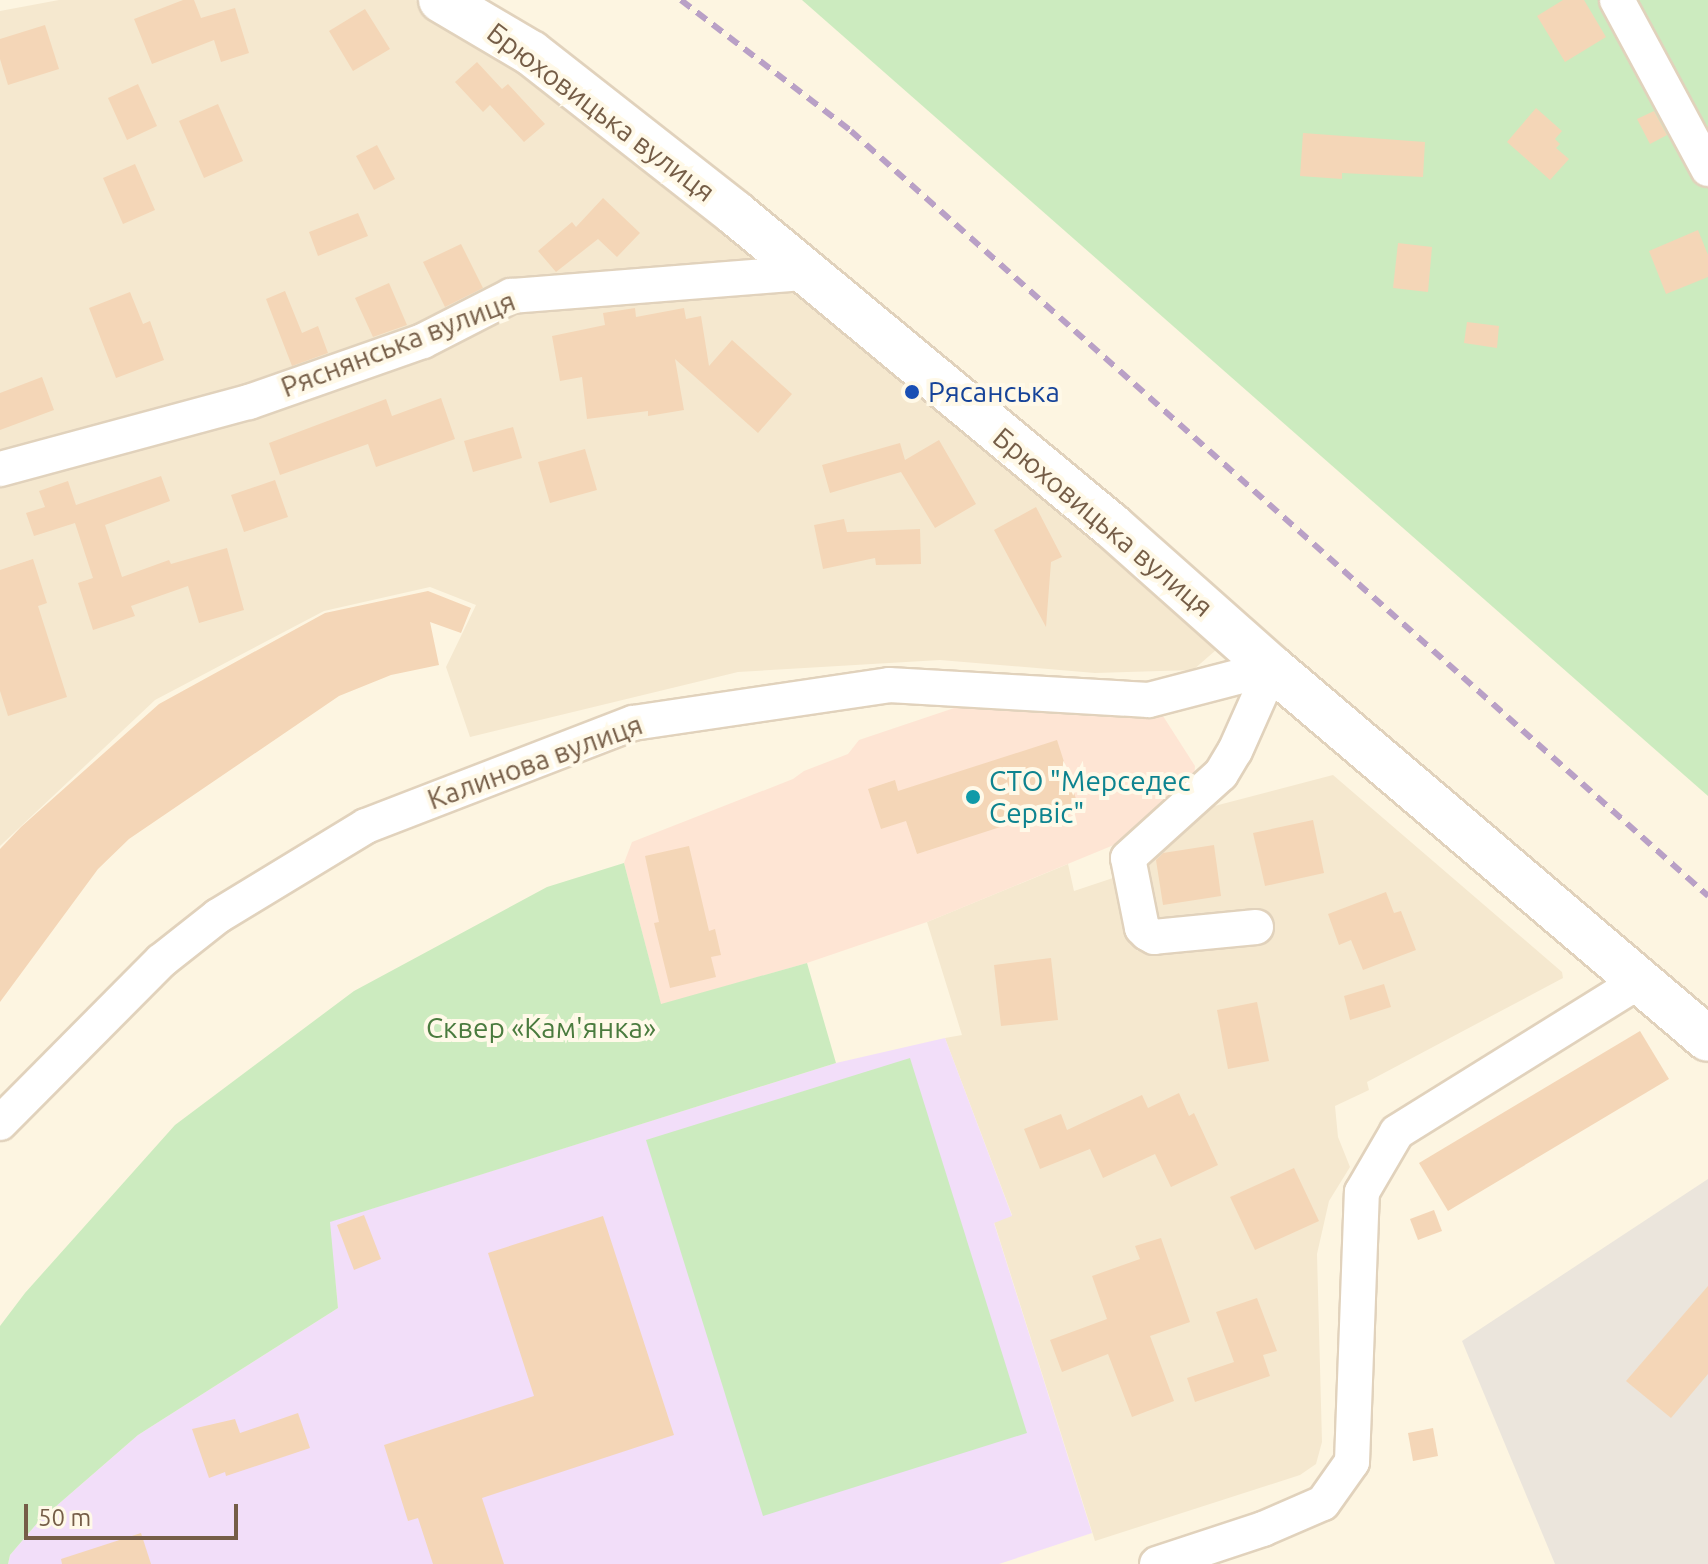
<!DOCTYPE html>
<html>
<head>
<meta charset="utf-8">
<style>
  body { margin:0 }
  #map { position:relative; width:1708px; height:1564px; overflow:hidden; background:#fdf5e1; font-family:Ubuntu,sans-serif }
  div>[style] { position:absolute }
  .residential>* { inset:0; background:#f5e8cf }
  .commercial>* { inset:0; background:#fee5d4 }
  .industrial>* { inset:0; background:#ebe5dc }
  .education>* { inset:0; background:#f2def9 }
  .green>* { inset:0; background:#ccebbf }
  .building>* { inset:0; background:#f4d6b7 }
  .roads { filter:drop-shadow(2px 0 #e1d2bc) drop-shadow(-2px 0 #e1d2bc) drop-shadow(0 2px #e1d2bc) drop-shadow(0 -2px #e1d2bc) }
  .minor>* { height:34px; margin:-17px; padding:0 17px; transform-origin:17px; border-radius:17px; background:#fff }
  .secondary>* { height:44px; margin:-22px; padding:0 22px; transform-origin:22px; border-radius:22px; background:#fff }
  .rail>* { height:6px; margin-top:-3px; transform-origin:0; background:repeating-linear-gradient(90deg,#b9a0c6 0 12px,transparent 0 20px) }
  .dots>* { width:22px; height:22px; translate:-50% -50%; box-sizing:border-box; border:4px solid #fff9e8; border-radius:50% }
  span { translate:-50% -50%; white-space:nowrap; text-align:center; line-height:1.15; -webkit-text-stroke:8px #fff9e8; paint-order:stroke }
  .street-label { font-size:28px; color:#755d47 }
  .transit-label { font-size:28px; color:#164399 }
  .left { translate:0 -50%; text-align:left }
  .culture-label { font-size:28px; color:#0d838f }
  .park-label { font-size:28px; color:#4a7b3e }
  .scale { position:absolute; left:24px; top:1504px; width:214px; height:36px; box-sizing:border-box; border:4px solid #755d47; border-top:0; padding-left:10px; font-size:24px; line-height:28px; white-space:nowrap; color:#755d47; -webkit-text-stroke:6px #fff9e8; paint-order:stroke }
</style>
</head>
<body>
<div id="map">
  <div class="residential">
    <i style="clip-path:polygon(59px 0,415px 0,483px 33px,1224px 643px,1193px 670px,1095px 673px,940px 660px,738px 672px,470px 737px,446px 667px,476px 605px,430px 587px,324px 611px,155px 700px,0 846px,0 11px)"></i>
    <i style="clip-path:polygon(1333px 775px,1562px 972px,1563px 978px,1367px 1082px,1369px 1090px,1335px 1106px,1338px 1137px,1350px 1167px,1329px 1201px,1317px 1254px,1322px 1442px,1316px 1464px,1300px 1475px,1095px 1541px,994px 1222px,1012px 1215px,945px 1038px,962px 1035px,927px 922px,1068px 864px,1074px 891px,1119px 876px,1137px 951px,1267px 939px,1166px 923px,1151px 913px,1142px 865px,1203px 809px)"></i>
  </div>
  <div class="commercial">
    <i style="clip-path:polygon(978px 700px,1163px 716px,1195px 766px,1194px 779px,1126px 840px,927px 922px,807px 963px,661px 1005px,624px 863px,632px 842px,793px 779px,804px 771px,848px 754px,859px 740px)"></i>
  </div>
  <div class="industrial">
    <i style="clip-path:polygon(1708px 1179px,1708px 1564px,1555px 1564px,1462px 1341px)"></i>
  </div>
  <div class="education">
    <i style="clip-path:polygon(945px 1038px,1012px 1216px,994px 1223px,1092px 1533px,999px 1564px,8px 1564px,10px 1555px,39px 1521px,138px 1435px,338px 1308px,329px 1222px,836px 1063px)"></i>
  </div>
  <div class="green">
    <i style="clip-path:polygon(802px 0,1708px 0,1708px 796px)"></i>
    <i style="clip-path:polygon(624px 863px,661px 1004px,807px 963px,836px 1063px,330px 1222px,338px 1308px,138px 1435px,39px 1521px,10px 1555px,8px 1564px,0 1564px,0 1326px,25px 1293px,175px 1125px,354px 991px,547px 887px)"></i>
    <i style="clip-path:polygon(910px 1058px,1027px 1433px,763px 1516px,646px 1140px)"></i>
  </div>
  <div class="building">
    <i style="clip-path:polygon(183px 0,194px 0,201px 18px,235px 8px,249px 53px,221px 62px,214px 40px,152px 64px,134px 19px)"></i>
    <i style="clip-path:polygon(1563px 0,1584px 0,1606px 37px,1565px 62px,1537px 16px)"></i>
    <i style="clip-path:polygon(365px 9px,390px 49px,353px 71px,329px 31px)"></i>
    <i style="clip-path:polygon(45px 25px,59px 69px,8px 85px,0 59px,0 39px)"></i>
    <i style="clip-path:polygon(477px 62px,502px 89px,508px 84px,545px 124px,524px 142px,490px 105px,483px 112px,455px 82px)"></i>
    <i style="clip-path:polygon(138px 84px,157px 126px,127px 140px,108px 98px)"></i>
    <i style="clip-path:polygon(218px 104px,243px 161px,204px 178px,179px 121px)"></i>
    <i style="clip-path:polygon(1536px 108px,1562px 131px,1555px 139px,1560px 144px,1556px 148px,1569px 159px,1550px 180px,1507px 142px)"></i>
    <i style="clip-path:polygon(1654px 111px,1667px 135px,1650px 144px,1637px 119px)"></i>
    <i style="clip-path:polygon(1303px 133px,1425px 142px,1423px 177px,1342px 173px,1342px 179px,1300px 176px)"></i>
    <i style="clip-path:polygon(377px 145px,395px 179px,374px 190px,356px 156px)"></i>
    <i style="clip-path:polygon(135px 164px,155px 210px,123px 224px,103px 178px)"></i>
    <i style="clip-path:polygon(603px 198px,640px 233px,617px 257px,598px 239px,556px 272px,538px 251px,572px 222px,576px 227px)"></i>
    <i style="clip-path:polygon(358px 213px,368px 236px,318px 256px,309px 232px)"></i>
    <i style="clip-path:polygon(1698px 230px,1708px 255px,1708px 277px,1666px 294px,1649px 251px)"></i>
    <i style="clip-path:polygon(1398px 243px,1432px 247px,1428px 292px,1393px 288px)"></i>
    <i style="clip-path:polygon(461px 244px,483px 288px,445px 307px,423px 262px)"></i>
    <i style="clip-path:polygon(389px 283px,407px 325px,373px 337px,355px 298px)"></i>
    <i style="clip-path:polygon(285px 291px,302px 333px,318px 326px,328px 353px,292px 366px,266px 299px)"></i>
    <i style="clip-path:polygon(130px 292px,143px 324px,150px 321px,164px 360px,116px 378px,89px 308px)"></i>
    <i style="clip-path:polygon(635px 308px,636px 317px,684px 308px,686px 319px,701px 316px,709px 366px,732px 340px,792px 394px,758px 433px,675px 359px,684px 410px,648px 416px,648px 411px,587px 419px,582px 377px,560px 381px,552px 336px,605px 325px,603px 313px)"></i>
    <i style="clip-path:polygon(1467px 322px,1499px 326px,1497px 348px,1464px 343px)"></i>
    <i style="clip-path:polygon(42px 377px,54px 410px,0 430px,0 393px)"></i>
    <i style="clip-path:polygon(441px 398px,455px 439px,376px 467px,368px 444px,280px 475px,269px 443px,386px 399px,392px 416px)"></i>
    <i style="clip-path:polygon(513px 427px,522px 458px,473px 472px,464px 441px)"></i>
    <i style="clip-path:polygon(939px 440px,976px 504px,935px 528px,901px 472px,830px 493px,822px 465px,900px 443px,905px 460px)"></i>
    <i style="clip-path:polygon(585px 449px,597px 490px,550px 503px,538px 462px)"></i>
    <i style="clip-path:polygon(161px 476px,170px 501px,105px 525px,122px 577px,169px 560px,171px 564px,227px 548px,244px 610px,199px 623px,188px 586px,131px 606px,135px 616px,93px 630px,78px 583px,93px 578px,75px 523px,34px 536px,26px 513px,45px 507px,39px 491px,68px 481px,76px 505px)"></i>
    <i style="clip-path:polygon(275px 480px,288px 517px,244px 532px,231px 495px)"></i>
    <i style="clip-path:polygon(1036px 507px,1062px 557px,1051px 562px,1046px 627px,994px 530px)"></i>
    <i style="clip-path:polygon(844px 519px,847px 532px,920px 529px,921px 564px,876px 565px,875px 558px,823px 569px,814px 525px)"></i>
    <i style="clip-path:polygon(33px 559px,47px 603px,38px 606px,67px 697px,8px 716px,0 691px,0 570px)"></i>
    <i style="clip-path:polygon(428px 591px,471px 608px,461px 633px,430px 622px,439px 665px,391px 675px,339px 696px,129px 839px,98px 869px,0 1002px,0 849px,21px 827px,159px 704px,325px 613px)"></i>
    <i style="clip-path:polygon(1057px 740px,1077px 802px,917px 854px,906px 821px,881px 829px,868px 789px,895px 780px,898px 791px)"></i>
    <i style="clip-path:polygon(1313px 820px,1324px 873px,1265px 886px,1253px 833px)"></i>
    <i style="clip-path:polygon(1214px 845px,1221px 896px,1163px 905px,1156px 860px,1163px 853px)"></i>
    <i style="clip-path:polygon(689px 846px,709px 931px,715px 929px,721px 955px,711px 957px,716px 977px,670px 988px,654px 923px,659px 922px,645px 856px)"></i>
    <i style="clip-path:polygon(1386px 892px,1394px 913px,1401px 911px,1416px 950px,1363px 970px,1351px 940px,1339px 945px,1328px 914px)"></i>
    <i style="clip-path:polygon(1051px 958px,1058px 1020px,1001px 1026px,994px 965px)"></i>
    <i style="clip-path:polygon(1384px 984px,1391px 1007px,1350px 1020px,1344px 996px)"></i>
    <i style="clip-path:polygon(1257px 1002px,1269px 1061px,1228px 1069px,1217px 1010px)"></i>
    <i style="clip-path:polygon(1640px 1031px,1669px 1079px,1448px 1211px,1419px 1163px)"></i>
    <i style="clip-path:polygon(1179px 1093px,1189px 1116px,1194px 1113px,1218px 1165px,1171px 1187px,1155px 1154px,1103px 1178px,1090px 1149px,1040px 1169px,1024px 1129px,1061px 1114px,1067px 1130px,1142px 1095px,1148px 1108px)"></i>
    <i style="clip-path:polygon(1294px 1168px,1319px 1221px,1255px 1250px,1230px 1197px)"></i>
    <i style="clip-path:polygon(1434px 1210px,1442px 1231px,1418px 1240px,1410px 1219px)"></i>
    <i style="clip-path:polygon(364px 1215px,381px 1259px,354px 1270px,337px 1225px)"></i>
    <i style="clip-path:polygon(603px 1216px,674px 1435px,482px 1498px,504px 1564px,433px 1564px,418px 1518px,408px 1521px,384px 1445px,534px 1396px,488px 1253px)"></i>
    <i style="clip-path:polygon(1161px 1238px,1190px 1322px,1150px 1336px,1174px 1401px,1132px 1417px,1108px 1354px,1062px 1372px,1050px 1340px,1107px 1319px,1092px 1276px,1140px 1259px,1135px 1246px)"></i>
    <i style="clip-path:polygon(1708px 1286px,1708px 1374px,1671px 1418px,1626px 1381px)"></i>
    <i style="clip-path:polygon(1257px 1298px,1277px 1351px,1263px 1355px,1270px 1376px,1195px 1402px,1187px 1378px,1234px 1362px,1216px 1312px)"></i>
    <i style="clip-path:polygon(298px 1413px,310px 1448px,226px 1476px,225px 1472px,209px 1478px,192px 1429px,235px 1419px,240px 1433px)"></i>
    <i style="clip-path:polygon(1433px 1428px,1438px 1456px,1413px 1461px,1408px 1433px)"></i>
    <i style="clip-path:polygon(141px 1533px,151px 1564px,62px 1564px,61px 1559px)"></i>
  </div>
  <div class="roads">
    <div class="minor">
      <i style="left:1617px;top:0;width:192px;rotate:61.7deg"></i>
      <i style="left:0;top:469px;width:258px;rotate:-15.1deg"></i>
      <i style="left:249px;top:402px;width:184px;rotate:-19.3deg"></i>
      <i style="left:423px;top:341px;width:99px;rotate:-27.1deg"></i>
      <i style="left:511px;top:296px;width:295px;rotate:-4.5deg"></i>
      <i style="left:1256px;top:927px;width:102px;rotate:174.4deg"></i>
      <i style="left:1154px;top:937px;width:8px;rotate:-150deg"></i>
      <i style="left:1147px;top:933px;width:7px;rotate:-135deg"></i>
      <i style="left:1142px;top:928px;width:71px;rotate:-101.3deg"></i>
      <i style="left:1128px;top:858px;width:125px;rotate:-42.1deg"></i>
      <i style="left:1221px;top:774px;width:27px;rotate:-59deg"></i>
      <i style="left:1235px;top:751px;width:91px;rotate:-66deg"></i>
      <i style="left:0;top:1123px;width:228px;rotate:-45.2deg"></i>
      <i style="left:161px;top:961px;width:73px;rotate:-38.3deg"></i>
      <i style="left:218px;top:916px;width:173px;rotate:-31.3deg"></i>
      <i style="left:366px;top:826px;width:286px;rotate:-21.1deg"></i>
      <i style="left:633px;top:723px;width:259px;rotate:-8.4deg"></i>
      <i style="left:889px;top:685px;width:260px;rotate:3.3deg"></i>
      <i style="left:1149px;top:700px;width:127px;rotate:-14.6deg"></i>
      <i style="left:1157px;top:1564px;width:112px;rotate:-18.3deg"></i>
      <i style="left:1263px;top:1529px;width:65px;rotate:-23.4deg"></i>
      <i style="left:1323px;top:1503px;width:50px;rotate:-54.7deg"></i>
      <i style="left:1352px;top:1462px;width:270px;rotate:-87.9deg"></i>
      <i style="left:1362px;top:1192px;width:69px;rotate:-59.7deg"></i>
      <i style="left:1397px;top:1132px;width:286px;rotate:-31.9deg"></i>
    </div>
    <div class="secondary">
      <i style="left:441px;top:0;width:104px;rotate:30.5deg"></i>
      <i style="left:531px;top:53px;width:259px;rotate:38.1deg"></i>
      <i style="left:735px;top:213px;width:490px;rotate:39.7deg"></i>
      <i style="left:1112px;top:526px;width:214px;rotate:41.6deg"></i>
      <i style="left:1272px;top:668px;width:572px;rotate:40.4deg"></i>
    </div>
  </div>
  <div class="rail">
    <i style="left:681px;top:0;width:215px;rotate:37.6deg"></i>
    <i style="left:851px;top:131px;width:1149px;rotate:41.75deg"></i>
  </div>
  <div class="dots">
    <i style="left:912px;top:392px;background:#1a4fb4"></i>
    <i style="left:973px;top:797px;background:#0f9aa8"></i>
  </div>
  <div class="street-label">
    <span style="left:601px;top:112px;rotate:37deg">Брюховицька вулиця</span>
    <span style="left:398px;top:344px;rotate:-21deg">Ряснянська вулиця</span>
    <span style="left:1103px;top:522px;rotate:40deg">Брюховицька вулиця</span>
    <span style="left:535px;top:762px;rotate:-20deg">Калинова вулиця</span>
  </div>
  <div class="transit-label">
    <span class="left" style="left:928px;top:392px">Рясанська</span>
  </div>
  <div class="culture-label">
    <span class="left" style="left:989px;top:797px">СТО "Мерседес<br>Сервіс"</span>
  </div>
  <div class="park-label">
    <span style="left:541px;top:1028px">Сквер «Кам'янка»</span>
  </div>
  <div class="scale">50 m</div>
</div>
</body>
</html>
